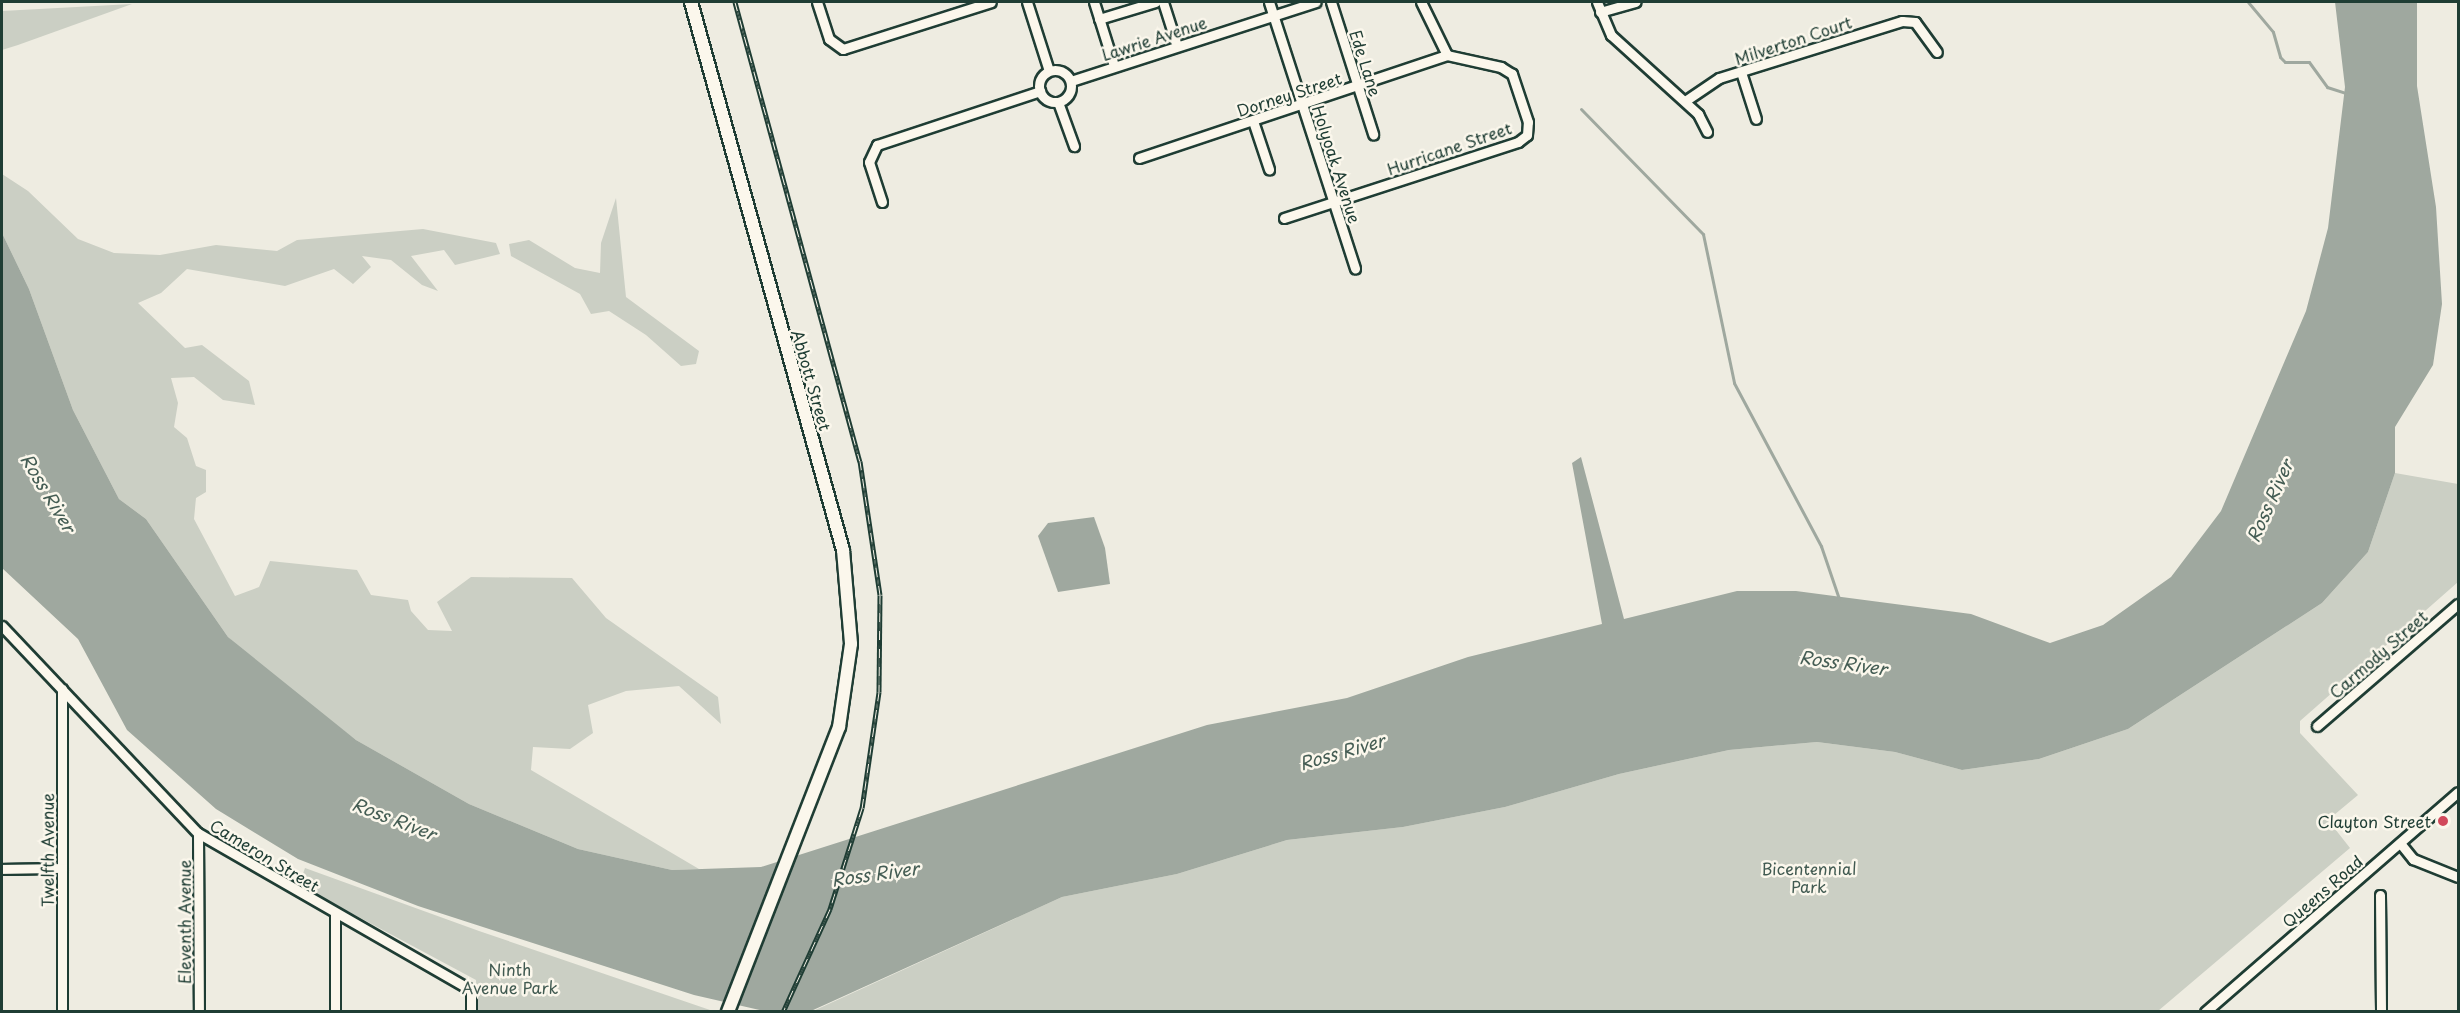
<!DOCTYPE html>
<html>
<head>
<meta charset="utf-8">
<style>
  body { margin:0 }
  #map { position:relative; width:2460px; height:1013px; overflow:hidden; background:#eeece1; font-family:"Playpen Sans",sans-serif }
  div>[style] { position:absolute }
  .green>* { inset:0; background:#cbcfc4 }
  .water>* { inset:0; background:#9fa89f }
  .stream>* { height:3px; margin:-1.5px; padding:0 1.5px; transform-origin:1.5px; border-radius:1.5px; background:#9fa89f }
  .roads { filter:drop-shadow(2px 0 #1f3d34) drop-shadow(-2px 0 #1f3d34) drop-shadow(0 2px #1f3d34) drop-shadow(0 -2px #1f3d34) }
  .minor>* { height:9px; margin:-4.5px; padding:0 4.5px; transform-origin:4.5px; border-radius:4.5px; background:#fbf7ec }
  .minor>.ring { margin:-4.5px; padding:0; box-sizing:content-box; background:none; border:9px solid #fbf7ec; border-radius:50% }
  .major>* { height:12px; margin:-6px; padding:0 6px; transform-origin:6px; border-radius:6px; background:#fbf7ec }
  .rail>* { height:5px; margin-top:-2.5px; transform-origin:0; background:repeating-linear-gradient(90deg,#fbf7ec 0 9px,#1f3d34 0 18px); box-sizing:border-box; border-block:2px solid #1f3d34 }
  .dots>* { width:16px; height:16px; translate:-50% -50%; box-sizing:border-box; border:3px solid #fbf7ec; border-radius:50% }
  span { translate:-50% -50%; white-space:nowrap; text-align:center; line-height:1.15; -webkit-text-stroke:5px #fbf7ec; paint-order:stroke }
  .street-label { font-size:16px; color:#1f3d34 }
  .poi-label { font-size:16px; color:#1f3d34 }
  .right { translate:-100% -50%; text-align:right }
  .park-label { font-size:16px; color:#415a51 }
  .water-label { font-size:18px; color:#455d54; font-style:italic }
  .frame { position:absolute; inset:0; border:3px solid #1f3d34; pointer-events:none }
</style>
</head>
<body>
<div id="map">
  <div class="green">
    <i style="clip-path:polygon(132px 4px,18px 45px,2px 50px,2px 11px)"></i>
    <i style="clip-path:polygon(2px 174px,28px 191px,78px 239px,114px 253px,160px 255px,216px 245px,277px 251px,297px 240px,423px 229px,496px 243px,500px 254px,455px 265px,444px 250px,411px 256px,438px 291px,422px 285px,391px 260px,362px 256px,371px 267px,353px 284px,334px 269px,285px 286px,187px 269px,161px 293px,138px 303px,185px 348px,202px 345px,249px 381px,255px 405px,223px 400px,194px 377px,171px 378px,178px 403px,174px 427px,187px 438px,196px 466px,206px 470px,206px 492px,196px 498px,194px 519px,235px 596px,259px 587px,270px 561px,357px 570px,371px 595px,408px 600px,411px 611px,428px 630px,452px 631px,437px 602px,471px 577px,572px 578px,606px 618px,718px 697px,721px 724px,679px 686px,626px 691px,588px 705px,593px 733px,570px 749px,533px 747px,531px 770px,699px 869px,672px 870px,578px 849px,469px 804px,356px 740px,266px 672px,228px 637px,146px 519px,119px 499px,73px 410px,29px 289px,2px 233px)"></i>
    <i style="clip-path:polygon(616px 198px,626px 297px,699px 351px,696px 364px,681px 366px,646px 335px,609px 311px,591px 314px,580px 294px,511px 256px,509px 244px,529px 240px,575px 268px,600px 273px,601px 243px)"></i>
    <i style="clip-path:polygon(2395px 473px,2458px 484px,2458px 582px,2300px 721px,2300px 733px,2358px 795px,2328px 820px,2350px 848px,2158px 1011px,811px 1012px,1062px 897px,1177px 874px,1287px 840px,1403px 827px,1505px 807px,1619px 774px,1729px 750px,1817px 742px,1895px 752px,1962px 770px,2039px 759px,2128px 729px,2322px 603px,2368px 552px)"></i>
    <i style="clip-path:polygon(305px 868px,479px 931px,713px 1011px,477px 1011px,476px 980px,299px 885px)"></i>
  </div>
  <div class="water">
    <i style="clip-path:polygon(2335px 2px,2417px 2px,2417px 86px,2436px 207px,2442px 304px,2433px 365px,2395px 427px,2395px 473px,2368px 552px,2322px 603px,2128px 729px,2039px 759px,1962px 770px,1895px 752px,1817px 742px,1729px 750px,1619px 774px,1505px 807px,1403px 827px,1287px 840px,1177px 874px,1062px 897px,811px 1011px,768px 1012px,694px 995px,418px 906px,298px 859px,216px 809px,127px 730px,78px 639px,2px 568px,2px 233px,29px 289px,73px 410px,119px 499px,146px 519px,228px 637px,356px 740px,469px 804px,578px 849px,672px 870px,761px 867px,1207px 725px,1347px 698px,1468px 657px,1602px 624px,1572px 463px,1581px 457px,1624px 619px,1737px 591px,1796px 591px,1971px 614px,2050px 643px,2103px 625px,2171px 577px,2221px 511px,2306px 311px,2328px 228px,2345px 87px)"></i>
    <i style="clip-path:polygon(1094px 517px,1105px 548px,1110px 584px,1058px 592px,1038px 536px,1048px 523px)"></i>
  </div>
  <div class="stream">
    <i style="left:2248px;top:2px;width:39px;rotate:50deg"></i>
    <i style="left:2273px;top:32px;width:26px;rotate:74deg"></i>
    <i style="left:2280px;top:57px;width:7px;rotate:45deg"></i>
    <i style="left:2285px;top:62px;width:24px"></i>
    <i style="left:2309px;top:62px;width:31px;rotate:54deg"></i>
    <i style="left:2327px;top:87px;width:20px;rotate:18deg"></i>
    <i style="left:1581px;top:109px;width:175px;rotate:45.7deg"></i>
    <i style="left:1703px;top:234px;width:152px;rotate:78.2deg"></i>
    <i style="left:1734px;top:383px;width:185px;rotate:61.9deg"></i>
    <i style="left:1821px;top:546px;width:56px;rotate:71.2deg"></i>
  </div>
  <div class="roads">
    <div class="minor">
      <i style="left:817px;top:2px;width:39px;rotate:72deg"></i>
      <i style="left:829px;top:39px;width:17px;rotate:36deg"></i>
      <i style="left:843px;top:49px;width:155px;rotate:-17.6deg"></i>
      <i style="left:1027px;top:2px;width:72px;rotate:72.3deg"></i>
      <i style="left:1094px;top:2px;width:67px;rotate:72.6deg"></i>
      <i style="left:1163px;top:2px;width:46px;rotate:72.3deg"></i>
      <i style="left:1269px;top:2px;width:280px;rotate:72.1deg"></i>
      <i style="left:1331px;top:2px;width:139px;rotate:72.3deg"></i>
      <i style="left:1597px;top:2px;width:36px;rotate:67deg"></i>
      <i style="left:1611px;top:35px;width:118px;rotate:42.2deg"></i>
      <i style="left:1698px;top:114px;width:20px;rotate:63deg"></i>
      <i style="left:1600px;top:12px;width:37px;rotate:-16deg"></i>
      <i style="left:1099px;top:19px;width:59px;rotate:-16.9deg"></i>
      <i class="ring" style="left:1039px;top:70px;width:23px;height:23px"></i>
      <i style="left:1741px;top:72px;width:49px;rotate:72.3deg"></i>
      <i style="left:1071px;top:81px;width:257px;rotate:-17.9deg"></i>
      <i style="left:1685px;top:101px;width:41px;rotate:-34.1deg"></i>
      <i style="left:1719px;top:78px;width:192px;rotate:-17.3deg"></i>
      <i style="left:1902px;top:21px;width:13px;rotate:4deg"></i>
      <i style="left:1915px;top:22px;width:37px;rotate:54deg"></i>
      <i style="left:1058px;top:102px;width:47px;rotate:70deg"></i>
      <i style="left:1253px;top:121px;width:51px;rotate:71.6deg"></i>
      <i style="left:1139px;top:158px;width:325px;rotate:-18.5deg"></i>
      <i style="left:882px;top:202px;width:42px;rotate:-108deg"></i>
      <i style="left:869px;top:162px;width:19px;rotate:-65deg"></i>
      <i style="left:877px;top:145px;width:172px;rotate:-18.3deg"></i>
      <i style="left:1284px;top:218px;width:246px;rotate:-18deg"></i>
      <i style="left:1518px;top:142px;width:11px;rotate:-38deg"></i>
      <i style="left:1527px;top:135px;width:13px;rotate:-86deg"></i>
      <i style="left:1528px;top:122px;width:51px;rotate:-108.4deg"></i>
      <i style="left:1512px;top:74px;width:13px;rotate:-148deg"></i>
      <i style="left:1501px;top:67px;width:55px;rotate:-167.5deg"></i>
      <i style="left:1447px;top:55px;width:59px;rotate:-116.1deg"></i>
      <i style="left:2px;top:626px;width:285px;rotate:46.6deg"></i>
      <i style="left:198px;top:833px;width:315px;rotate:29.9deg"></i>
      <i style="left:471px;top:990px;width:22px;rotate:90deg"></i>
      <i style="left:62px;top:689px;width:323px;rotate:90deg"></i>
      <i style="left:2317px;top:726px;width:186px;rotate:-40.9deg"></i>
      <i style="left:198px;top:833px;width:179px;rotate:89.7deg"></i>
      <i style="left:2400px;top:843px;width:21px;rotate:51deg"></i>
      <i style="left:2413px;top:859px;width:48px;rotate:21.8deg"></i>
      <i style="left:2px;top:869px;width:60px;rotate:-1deg"></i>
      <i style="left:2380px;top:895px;width:117px;rotate:89.5deg"></i>
      <i style="left:335px;top:1012px;width:98px;rotate:-90deg"></i>
      <i style="left:2205px;top:1012px;width:335px;rotate:-41deg"></i>
    </div>
    <div class="major">
      <i style="left:691px;top:2px;width:569px;rotate:74.5deg"></i>
      <i style="left:843px;top:550px;width:94px;rotate:85.1deg"></i>
      <i style="left:851px;top:644px;width:84px;rotate:98.2deg"></i>
      <i style="left:839px;top:727px;width:306px;rotate:111.3deg"></i>
    </div>
  </div>
  <div class="rail">
    <i style="left:735px;top:2px;width:476px;rotate:74.8deg"></i>
    <i style="left:860px;top:461px;width:135px;rotate:81.5deg"></i>
    <i style="left:880px;top:595px;width:97px;rotate:90.6deg"></i>
    <i style="left:879px;top:692px;width:117px;rotate:98.3deg"></i>
    <i style="left:862px;top:808px;width:106px;rotate:107.6deg"></i>
    <i style="left:830px;top:909px;width:113px;rotate:114.5deg"></i>
  </div>
  <div class="dots">
    <i style="left:2443px;top:821px;background:#d1495b"></i>
  </div>
  <div class="street-label">
    <span style="left:1154px;top:38px;rotate:-18deg">Lawrie Avenue</span>
    <span style="left:1793px;top:40px;rotate:-18deg">Milverton Court</span>
    <span style="left:1366px;top:63px;rotate:72deg">Ede Lane</span>
    <span style="left:1289px;top:94px;rotate:-18deg">Dorney Street</span>
    <span style="left:1449px;top:148px;rotate:-19deg">Hurricane Street</span>
    <span style="left:1337px;top:164px;rotate:72deg">Holyoak Avenue</span>
    <span style="left:812px;top:380px;rotate:74deg">Abbott Street</span>
    <span style="left:2378px;top:654px;rotate:-41deg">Carmody Street</span>
    <span style="left:47px;top:850px;rotate:-90deg">Twelfth Avenue</span>
    <span style="left:265px;top:855px;rotate:31deg">Cameron Street</span>
    <span style="left:2322px;top:891px;rotate:-41deg">Queens Road</span>
    <span style="left:184px;top:922px;rotate:-90deg">Eleventh Avenue</span>
  </div>
  <div class="poi-label">
    <span class="right" style="left:2431px;top:821px">Clayton Street</span>
  </div>
  <div class="park-label">
    <span style="left:1809px;top:877px">Bicentennial<br>Park</span>
    <span style="left:510px;top:978px">Ninth<br>Avenue Park</span>
  </div>
  <div class="water-label">
    <span style="left:48px;top:493px;rotate:59deg">Ross River</span>
    <span style="left:2270px;top:501px;rotate:-66deg">Ross River</span>
    <span style="left:1843px;top:663px;rotate:8deg">Ross River</span>
    <span style="left:1342px;top:752px;rotate:-16deg">Ross River</span>
    <span style="left:394px;top:819px;rotate:21deg">Ross River</span>
    <span style="left:875px;top:874px;rotate:-8deg">Ross River</span>
  </div>
  <div class="frame"></div>
</div>
</body>
</html>
